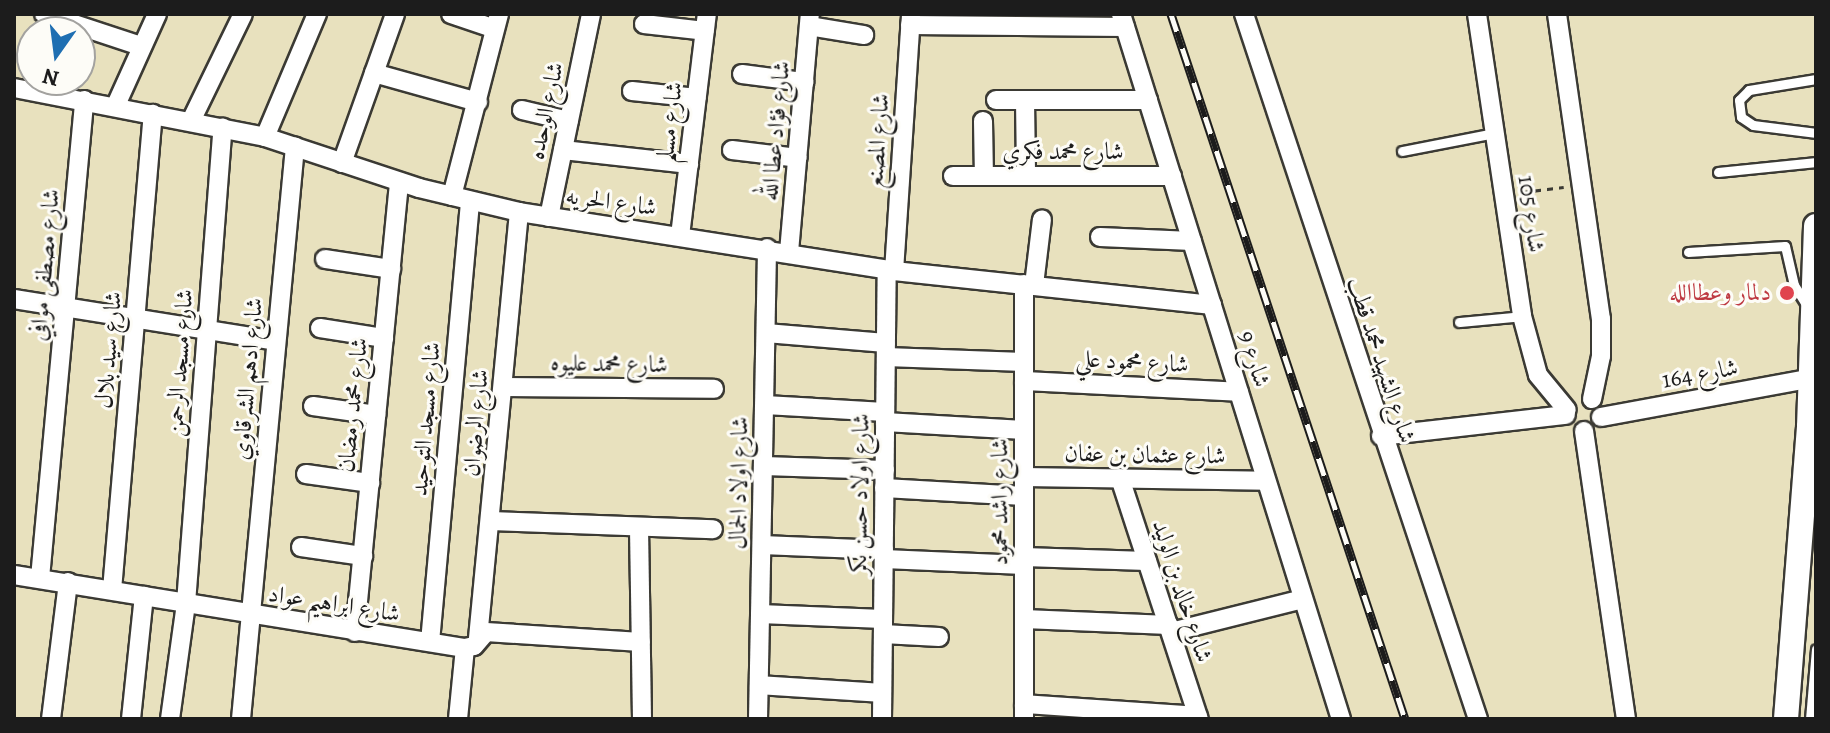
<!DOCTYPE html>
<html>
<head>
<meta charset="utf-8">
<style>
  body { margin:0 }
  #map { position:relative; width:1830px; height:733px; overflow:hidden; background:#e8e1be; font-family:Alegreya,Amiri,serif }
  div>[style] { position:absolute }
  .path>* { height:3px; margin-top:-1.5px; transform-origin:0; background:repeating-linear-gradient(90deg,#3b3a34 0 6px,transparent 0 12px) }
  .roads { filter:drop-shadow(2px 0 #3b3a34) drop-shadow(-2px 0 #3b3a34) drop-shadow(0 2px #3b3a34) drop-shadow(0 -2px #3b3a34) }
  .service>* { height:9px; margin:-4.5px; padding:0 4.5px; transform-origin:4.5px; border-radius:4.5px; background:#fff }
  .minor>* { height:18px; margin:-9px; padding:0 9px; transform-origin:9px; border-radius:9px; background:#fff }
  .secondary>* { height:24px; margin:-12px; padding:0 12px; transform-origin:12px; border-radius:12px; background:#fff }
  .rail>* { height:9px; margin-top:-4.5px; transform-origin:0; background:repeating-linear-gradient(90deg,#fdfcf7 0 18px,#1c1c1c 0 36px); box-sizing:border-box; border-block:2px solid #1c1c1c }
  .dots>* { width:22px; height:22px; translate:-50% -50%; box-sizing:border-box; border:4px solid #fdfcf7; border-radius:50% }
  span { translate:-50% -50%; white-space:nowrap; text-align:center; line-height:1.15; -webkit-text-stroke:6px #fdfcf7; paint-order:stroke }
  .street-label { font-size:24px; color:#1c1c1c }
  .health-label { font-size:24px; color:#be3a42 }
  .right { translate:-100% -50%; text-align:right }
  .frame { position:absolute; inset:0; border:16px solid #1c1c1c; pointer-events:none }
  .north { position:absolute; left:16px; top:16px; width:80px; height:80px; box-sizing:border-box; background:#fdfcf7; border:2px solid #a3a29f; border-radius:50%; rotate:194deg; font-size:22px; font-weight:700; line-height:32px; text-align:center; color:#1c1c1c }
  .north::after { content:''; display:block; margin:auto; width:28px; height:36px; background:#1f6fb2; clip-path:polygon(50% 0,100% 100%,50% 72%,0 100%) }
</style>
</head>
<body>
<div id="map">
  <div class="path">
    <i style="left:1523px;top:192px;width:41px;rotate:-7deg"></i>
  </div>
  <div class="roads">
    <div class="service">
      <i style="left:1816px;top:79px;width:68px;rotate:170.7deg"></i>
      <i style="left:1749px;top:90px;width:14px;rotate:135deg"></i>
      <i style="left:1739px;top:100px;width:17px;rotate:83deg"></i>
      <i style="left:1741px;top:117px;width:14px;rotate:34deg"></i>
      <i style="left:1753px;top:125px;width:64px;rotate:7.2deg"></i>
      <i style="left:1402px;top:151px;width:95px;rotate:-11deg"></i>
      <i style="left:1718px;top:172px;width:99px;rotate:-5.8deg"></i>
      <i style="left:1688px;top:252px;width:97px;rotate:-3.5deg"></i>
      <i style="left:1785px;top:246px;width:40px;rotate:77deg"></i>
      <i style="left:1794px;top:285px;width:26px;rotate:58deg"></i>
      <i style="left:1459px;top:322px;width:63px;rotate:-5.4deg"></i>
      <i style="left:1810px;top:719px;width:70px;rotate:-85.1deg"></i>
    </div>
    <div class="minor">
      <i style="left:44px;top:14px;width:102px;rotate:18.3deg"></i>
      <i style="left:451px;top:14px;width:46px;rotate:18.8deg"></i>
      <i style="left:1121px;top:14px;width:739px;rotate:72.67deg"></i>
      <i style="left:1244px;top:14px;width:743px;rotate:71.64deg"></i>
      <i style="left:1477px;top:14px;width:305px;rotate:81.5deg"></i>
      <i style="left:1522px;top:316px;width:61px;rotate:74.8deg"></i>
      <i style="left:1538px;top:375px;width:45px;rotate:50.4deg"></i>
      <i style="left:1557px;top:14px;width:308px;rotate:81.8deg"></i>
      <i style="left:1601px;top:319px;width:37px;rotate:90deg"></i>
      <i style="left:1601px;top:356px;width:44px;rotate:101.8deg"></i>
      <i style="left:644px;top:24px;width:61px;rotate:6.5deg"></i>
      <i style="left:910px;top:25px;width:215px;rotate:0.5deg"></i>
      <i style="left:809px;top:26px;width:56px;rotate:9.3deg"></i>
      <i style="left:374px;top:73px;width:108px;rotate:15.6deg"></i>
      <i style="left:742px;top:74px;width:63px;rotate:7.4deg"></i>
      <i style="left:14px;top:88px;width:256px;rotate:11deg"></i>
      <i style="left:265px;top:137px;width:162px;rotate:18.3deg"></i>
      <i style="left:419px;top:188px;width:103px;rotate:13.5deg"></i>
      <i style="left:519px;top:212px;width:380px;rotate:8.9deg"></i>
      <i style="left:894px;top:271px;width:320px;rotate:6.1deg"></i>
      <i style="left:632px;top:91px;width:65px;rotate:6.1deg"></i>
      <i style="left:996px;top:100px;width:152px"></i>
      <i style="left:1025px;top:100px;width:76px;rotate:89.2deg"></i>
      <i style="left:116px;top:105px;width:100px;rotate:-65.7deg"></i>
      <i style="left:522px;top:110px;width:48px;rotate:13.2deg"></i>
      <i style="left:191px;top:121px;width:119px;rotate:-64.1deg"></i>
      <i style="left:983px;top:121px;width:55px;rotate:89deg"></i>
      <i style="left:265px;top:137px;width:134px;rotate:-67.1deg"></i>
      <i style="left:563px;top:150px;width:127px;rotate:6.3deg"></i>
      <i style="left:732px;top:150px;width:66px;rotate:6.9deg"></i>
      <i style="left:342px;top:163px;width:158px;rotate:-70.4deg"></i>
      <i style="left:953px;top:176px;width:219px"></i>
      <i style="left:452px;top:196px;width:188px;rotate:-75.5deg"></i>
      <i style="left:549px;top:217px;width:207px;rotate:-78.3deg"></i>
      <i style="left:680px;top:236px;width:224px;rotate:-83.1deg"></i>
      <i style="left:1100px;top:237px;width:92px;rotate:2.5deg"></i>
      <i style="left:789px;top:252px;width:239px;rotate:-85deg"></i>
      <i style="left:325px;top:259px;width:67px;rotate:8.6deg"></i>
      <i style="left:894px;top:271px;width:258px;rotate:-86.2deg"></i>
      <i style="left:1024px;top:284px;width:435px;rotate:90deg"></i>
      <i style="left:1034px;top:285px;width:66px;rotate:-83.1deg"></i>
      <i style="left:14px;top:299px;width:265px;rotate:9.1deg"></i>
      <i style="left:320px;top:328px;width:65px;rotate:8.9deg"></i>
      <i style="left:766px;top:333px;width:120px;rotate:4.8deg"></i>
      <i style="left:886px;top:357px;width:138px;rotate:2.1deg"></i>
      <i style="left:1024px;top:381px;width:215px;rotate:2.9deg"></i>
      <i style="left:503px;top:387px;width:211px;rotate:0.5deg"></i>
      <i style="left:765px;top:405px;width:120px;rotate:3.3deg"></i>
      <i style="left:313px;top:406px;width:64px;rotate:8.1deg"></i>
      <i style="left:1601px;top:417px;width:210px;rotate:-10.4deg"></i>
      <i style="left:885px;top:422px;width:139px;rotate:3.3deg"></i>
      <i style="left:1584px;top:431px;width:291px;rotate:81.7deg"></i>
      <i style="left:1381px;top:436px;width:186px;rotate:-6.5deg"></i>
      <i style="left:764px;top:466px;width:121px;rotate:1.9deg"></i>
      <i style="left:306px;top:474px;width:65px;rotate:8deg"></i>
      <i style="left:1024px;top:477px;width:242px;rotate:0.9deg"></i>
      <i style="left:1120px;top:478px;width:254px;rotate:71.9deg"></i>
      <i style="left:884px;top:488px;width:140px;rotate:3.3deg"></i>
      <i style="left:491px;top:521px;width:222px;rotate:2.1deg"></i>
      <i style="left:639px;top:528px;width:191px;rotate:89.1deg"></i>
      <i style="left:762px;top:545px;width:122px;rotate:2.3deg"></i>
      <i style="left:301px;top:547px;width:63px;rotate:8.3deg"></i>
      <i style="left:1024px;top:557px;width:123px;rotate:1.9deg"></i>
      <i style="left:884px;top:559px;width:140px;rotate:2.5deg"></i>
      <i style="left:14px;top:575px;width:457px;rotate:9.2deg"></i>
      <i style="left:465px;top:648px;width:9px;rotate:-13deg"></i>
      <i style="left:474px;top:646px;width:18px;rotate:-49deg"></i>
      <i style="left:486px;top:632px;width:155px;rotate:3.7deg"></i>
      <i style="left:40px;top:578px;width:480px;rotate:-84.7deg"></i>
      <i style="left:112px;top:590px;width:478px;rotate:-85.1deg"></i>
      <i style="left:760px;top:614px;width:123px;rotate:2.3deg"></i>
      <i style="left:1024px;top:619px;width:145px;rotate:2.4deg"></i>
      <i style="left:355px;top:632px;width:452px;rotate:-84.4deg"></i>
      <i style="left:1171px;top:632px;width:136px;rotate:-14deg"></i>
      <i style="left:883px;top:634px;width:56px;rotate:3.1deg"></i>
      <i style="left:478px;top:638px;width:428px;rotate:-84.5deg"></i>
      <i style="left:430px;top:642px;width:443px;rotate:-84.8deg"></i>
      <i style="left:759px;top:685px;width:123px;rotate:3.7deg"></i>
      <i style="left:1024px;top:704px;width:174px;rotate:3.9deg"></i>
      <i style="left:51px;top:719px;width:138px;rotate:-82.9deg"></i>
      <i style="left:131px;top:719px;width:124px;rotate:-84deg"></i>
      <i style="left:170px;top:719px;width:117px;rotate:-82.1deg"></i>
      <i style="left:186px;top:603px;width:477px;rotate:-85.6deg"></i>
      <i style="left:241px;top:719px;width:575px;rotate:-84.61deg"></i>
      <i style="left:458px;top:719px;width:71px;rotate:-84.4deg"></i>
      <i style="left:758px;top:719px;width:471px;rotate:-88.9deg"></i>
      <i style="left:882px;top:719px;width:449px;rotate:-89.4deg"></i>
    </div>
    <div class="secondary">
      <i style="left:1786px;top:719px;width:293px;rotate:-85.5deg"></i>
      <i style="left:1809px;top:427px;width:201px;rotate:-88deg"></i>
    </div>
  </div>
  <div class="rail">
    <i style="left:1171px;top:14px;width:743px;rotate:71.64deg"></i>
  </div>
  <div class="dots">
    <i style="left:1787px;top:293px;background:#e0444e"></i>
  </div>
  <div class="street-label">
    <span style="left:546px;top:111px;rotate:-78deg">شارع الوحده</span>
    <span style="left:670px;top:122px;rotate:-83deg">شارع مسلم</span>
    <span style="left:776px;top:131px;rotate:-85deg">شارع فؤاد عطا الله</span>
    <span style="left:878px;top:141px;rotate:-86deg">شارع المصنع</span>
    <span style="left:1063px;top:152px">شارع محمد فكري</span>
    <span style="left:611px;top:202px;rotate:8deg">شارع الحريه</span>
    <span style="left:1531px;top:214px;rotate:82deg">شارع 105</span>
    <span style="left:45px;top:265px;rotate:-85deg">شارع مصطفى موافي</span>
    <span style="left:109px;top:350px;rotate:-85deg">شارع سيد بلال</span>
    <span style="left:1254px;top:359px;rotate:73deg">شارع 9</span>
    <span style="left:1381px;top:360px;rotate:72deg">شارع الشهيد محمد قطب</span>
    <span style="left:1132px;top:362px;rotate:3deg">شارع محمود علي</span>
    <span style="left:180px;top:363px;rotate:-86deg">شارع مسجد الرحمن</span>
    <span style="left:609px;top:364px;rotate:1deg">شارع محمد عليوه</span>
    <span style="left:1700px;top:374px;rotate:-10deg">شارع 164</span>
    <span style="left:248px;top:379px;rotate:-85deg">شارع ادهم الشرقاوي</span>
    <span style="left:353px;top:405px;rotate:-84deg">شارع محمد رمضان</span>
    <span style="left:426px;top:419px;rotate:-85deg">شارع مسجد التوحيد</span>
    <span style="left:476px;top:423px;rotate:-85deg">شارع الرضوان</span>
    <span style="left:1145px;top:455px;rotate:1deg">شارع عثمان بن عفان</span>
    <span style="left:739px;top:483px;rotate:-89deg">شارع اولاد الجمال</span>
    <span style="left:860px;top:494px;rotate:-89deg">شارع اولاد حسن بكر</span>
    <span style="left:1000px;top:502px;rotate:-90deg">شارع راشد محمود</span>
    <span style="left:1182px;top:591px;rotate:72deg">شارع خالد بن الوليد</span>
    <span style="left:334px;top:604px;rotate:9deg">شارع ابراهيم عواد</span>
  </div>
  <div class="health-label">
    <span class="right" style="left:1771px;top:293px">دلمار وعطاالله</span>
  </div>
  <div class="frame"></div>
  <div class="north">N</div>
</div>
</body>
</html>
